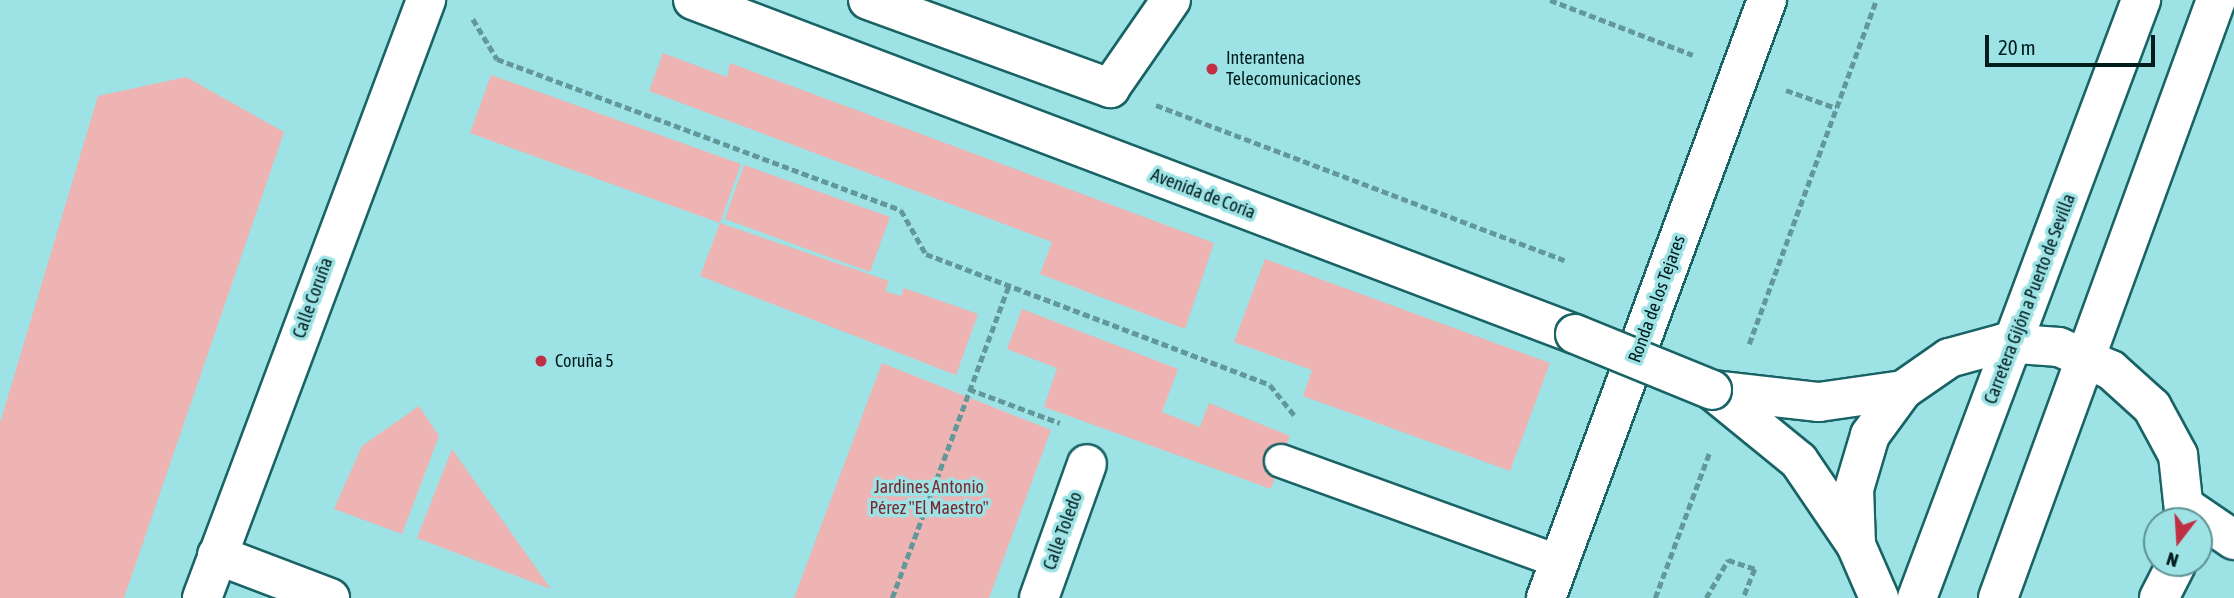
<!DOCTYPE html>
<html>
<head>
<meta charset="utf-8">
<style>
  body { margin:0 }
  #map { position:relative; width:2234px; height:598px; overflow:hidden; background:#9de3e5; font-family:"Asap Condensed",sans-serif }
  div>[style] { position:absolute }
  .green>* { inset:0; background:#eeb3b3 }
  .path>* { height:4.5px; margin-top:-2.25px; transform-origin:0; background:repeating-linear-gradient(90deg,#62989a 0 7px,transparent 0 10.5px) }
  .roads { filter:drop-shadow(2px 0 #196366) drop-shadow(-2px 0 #196366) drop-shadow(0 2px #196366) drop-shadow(0 -2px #196366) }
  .service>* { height:32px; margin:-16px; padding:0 16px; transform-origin:16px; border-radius:16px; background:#fff }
  .pedestrian>* { height:38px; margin:-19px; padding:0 19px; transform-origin:19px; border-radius:19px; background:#fff }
  .minor>* { height:38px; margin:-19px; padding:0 19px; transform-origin:19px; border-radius:19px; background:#fff }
  .tertiary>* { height:38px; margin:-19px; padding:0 19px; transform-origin:19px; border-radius:19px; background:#fff }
  .trunk>* { height:38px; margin:-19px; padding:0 19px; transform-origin:19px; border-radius:19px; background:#fff }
  .bridges { filter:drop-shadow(2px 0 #196366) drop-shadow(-2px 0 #196366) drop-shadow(0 2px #196366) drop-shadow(0 -2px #196366) }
  .minor-bridge>* { height:38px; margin:-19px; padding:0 19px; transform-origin:19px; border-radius:19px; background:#fff }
  .dots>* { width:19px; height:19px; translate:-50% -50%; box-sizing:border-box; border:4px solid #9de3e5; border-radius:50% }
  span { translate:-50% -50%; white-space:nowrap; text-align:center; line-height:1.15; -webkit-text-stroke:7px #9de3e5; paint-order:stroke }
  .poi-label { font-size:18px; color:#001c1d }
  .left { translate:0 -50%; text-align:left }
  .street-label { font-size:18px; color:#001c1d }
  .park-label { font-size:18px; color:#7a2a32 }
  .north { position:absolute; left:2143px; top:507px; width:70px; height:70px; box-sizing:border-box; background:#9de3e5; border:2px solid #5e9395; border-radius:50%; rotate:197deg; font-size:19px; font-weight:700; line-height:28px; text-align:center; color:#001c1d }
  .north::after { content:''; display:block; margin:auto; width:24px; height:32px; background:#c03045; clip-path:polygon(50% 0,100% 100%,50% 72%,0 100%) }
  .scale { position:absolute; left:1985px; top:35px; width:170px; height:32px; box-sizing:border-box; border:4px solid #001c1d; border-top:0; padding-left:9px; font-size:21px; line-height:24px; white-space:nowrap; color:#001c1d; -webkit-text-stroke:5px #9de3e5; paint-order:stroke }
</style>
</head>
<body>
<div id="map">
  <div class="green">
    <i style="clip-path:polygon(663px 53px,727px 77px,730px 63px,1214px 243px,1185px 329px,1040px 274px,1052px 242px,649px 91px)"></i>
    <i style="clip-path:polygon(491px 75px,741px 164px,720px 223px,470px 133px)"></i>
    <i style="clip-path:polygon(186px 77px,284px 132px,124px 598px,0 598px,0 423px,98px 96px)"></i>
    <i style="clip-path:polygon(744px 165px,890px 217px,870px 272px,725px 219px)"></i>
    <i style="clip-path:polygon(720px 223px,889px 281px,885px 291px,901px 296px,904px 288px,978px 314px,956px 375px,700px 276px)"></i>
    <i style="clip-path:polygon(1265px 259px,1550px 363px,1510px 471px,1303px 396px,1312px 370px,1234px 342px)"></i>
    <i style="clip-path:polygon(1022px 309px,1178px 369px,1162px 412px,1200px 427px,1209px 403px,1290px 436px,1271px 489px,1044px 407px,1057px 368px,1007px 349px)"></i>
    <i style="clip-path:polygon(882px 363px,1051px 430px,989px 598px,794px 598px)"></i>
    <i style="clip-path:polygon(419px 406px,439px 436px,402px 534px,334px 509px,362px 446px)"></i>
    <i style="clip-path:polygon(452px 449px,551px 589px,417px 538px)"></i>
  </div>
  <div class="path">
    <i style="left:1550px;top:0;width:153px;rotate:21deg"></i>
    <i style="left:473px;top:19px;width:47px;rotate:59deg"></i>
    <i style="left:497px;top:59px;width:431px;rotate:20.5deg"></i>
    <i style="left:901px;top:210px;width:51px;rotate:60.4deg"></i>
    <i style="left:926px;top:254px;width:368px;rotate:20.8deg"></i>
    <i style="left:1270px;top:385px;width:40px;rotate:51deg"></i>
    <i style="left:1786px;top:90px;width:53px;rotate:19.8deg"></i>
    <i style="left:1156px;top:105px;width:437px;rotate:20.8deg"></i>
    <i style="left:1749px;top:344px;width:367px;rotate:-69.7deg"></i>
    <i style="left:969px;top:389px;width:97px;rotate:20.5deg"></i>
    <i style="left:892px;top:598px;width:334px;rotate:-69.5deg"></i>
    <i style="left:1655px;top:598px;width:157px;rotate:-69.5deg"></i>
    <i style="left:1706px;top:598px;width:44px;rotate:-59.9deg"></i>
    <i style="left:1728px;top:560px;width:28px;rotate:18deg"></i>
    <i style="left:1755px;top:569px;width:31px;rotate:112deg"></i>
  </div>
  <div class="roads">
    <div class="service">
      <i style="left:1281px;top:461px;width:297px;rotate:19.9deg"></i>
    </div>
    <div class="pedestrian">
      <i style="left:1039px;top:598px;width:142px;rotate:-70.3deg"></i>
    </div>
    <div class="minor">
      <i style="left:693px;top:0;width:943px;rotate:20.74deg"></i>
      <i style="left:868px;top:0;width:258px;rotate:20deg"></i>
      <i style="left:1110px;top:88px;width:107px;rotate:-55.3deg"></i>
      <i style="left:1712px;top:390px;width:112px;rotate:39.2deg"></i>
      <i style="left:1799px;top:461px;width:102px;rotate:55.8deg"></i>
      <i style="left:1856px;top:545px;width:58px;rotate:66.5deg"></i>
      <i style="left:1712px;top:390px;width:108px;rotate:6.4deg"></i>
      <i style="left:1819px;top:402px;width:85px;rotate:-8.1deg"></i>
      <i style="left:2187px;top:508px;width:57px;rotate:34.2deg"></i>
      <i style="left:1856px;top:545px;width:56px;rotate:-92deg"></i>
      <i style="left:1854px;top:489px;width:56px;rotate:-73.5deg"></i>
      <i style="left:1870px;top:435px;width:56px;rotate:-53.7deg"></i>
      <i style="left:1903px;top:390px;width:56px;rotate:-34.8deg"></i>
      <i style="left:1949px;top:358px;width:57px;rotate:-15.3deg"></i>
      <i style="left:2004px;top:343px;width:55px;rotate:4.2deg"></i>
      <i style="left:2059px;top:347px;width:57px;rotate:23.9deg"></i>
      <i style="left:2111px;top:370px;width:55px;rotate:42.1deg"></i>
      <i style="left:2152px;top:407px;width:55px;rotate:61.6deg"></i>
      <i style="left:2178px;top:455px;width:66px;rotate:83.9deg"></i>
      <i style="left:217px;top:555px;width:121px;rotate:20.8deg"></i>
      <i style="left:202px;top:598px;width:639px;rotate:-69.46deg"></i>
      <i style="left:2159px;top:598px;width:39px;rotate:-63deg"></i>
    </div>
    <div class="tertiary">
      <i style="left:1546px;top:598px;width:638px;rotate:-69.72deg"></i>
    </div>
    <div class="trunk">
      <i style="left:1917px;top:598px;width:639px;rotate:-69.46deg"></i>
      <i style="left:1998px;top:598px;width:636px;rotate:-69.97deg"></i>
    </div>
  </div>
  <div class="bridges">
    <div class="minor-bridge">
      <i style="left:1575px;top:334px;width:148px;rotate:22.2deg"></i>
    </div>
  </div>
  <div class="dots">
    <i style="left:1212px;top:69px;background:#c03045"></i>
    <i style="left:541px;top:361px;background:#c03045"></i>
  </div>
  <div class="poi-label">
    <span class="left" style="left:1226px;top:69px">Interantena<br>Telecomunicaciones</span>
    <span class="left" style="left:555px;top:361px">Coruña 5</span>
  </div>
  <div class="street-label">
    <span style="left:1203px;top:194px;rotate:21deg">Avenida de Coria</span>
    <span style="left:313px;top:298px;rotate:-70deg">Calle Coruña</span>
    <span style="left:1657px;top:299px;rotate:-70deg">Ronda de los Tejares</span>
    <span style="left:2030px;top:299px;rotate:-69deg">Carretera Gijón a Puerto de Sevilla</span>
    <span style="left:1063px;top:531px;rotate:-70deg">Calle Toledo</span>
  </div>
  <div class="park-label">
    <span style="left:929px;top:498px">Jardines Antonio<br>Pérez "El Maestro"</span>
  </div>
  <div class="north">N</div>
  <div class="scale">20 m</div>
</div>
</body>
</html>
